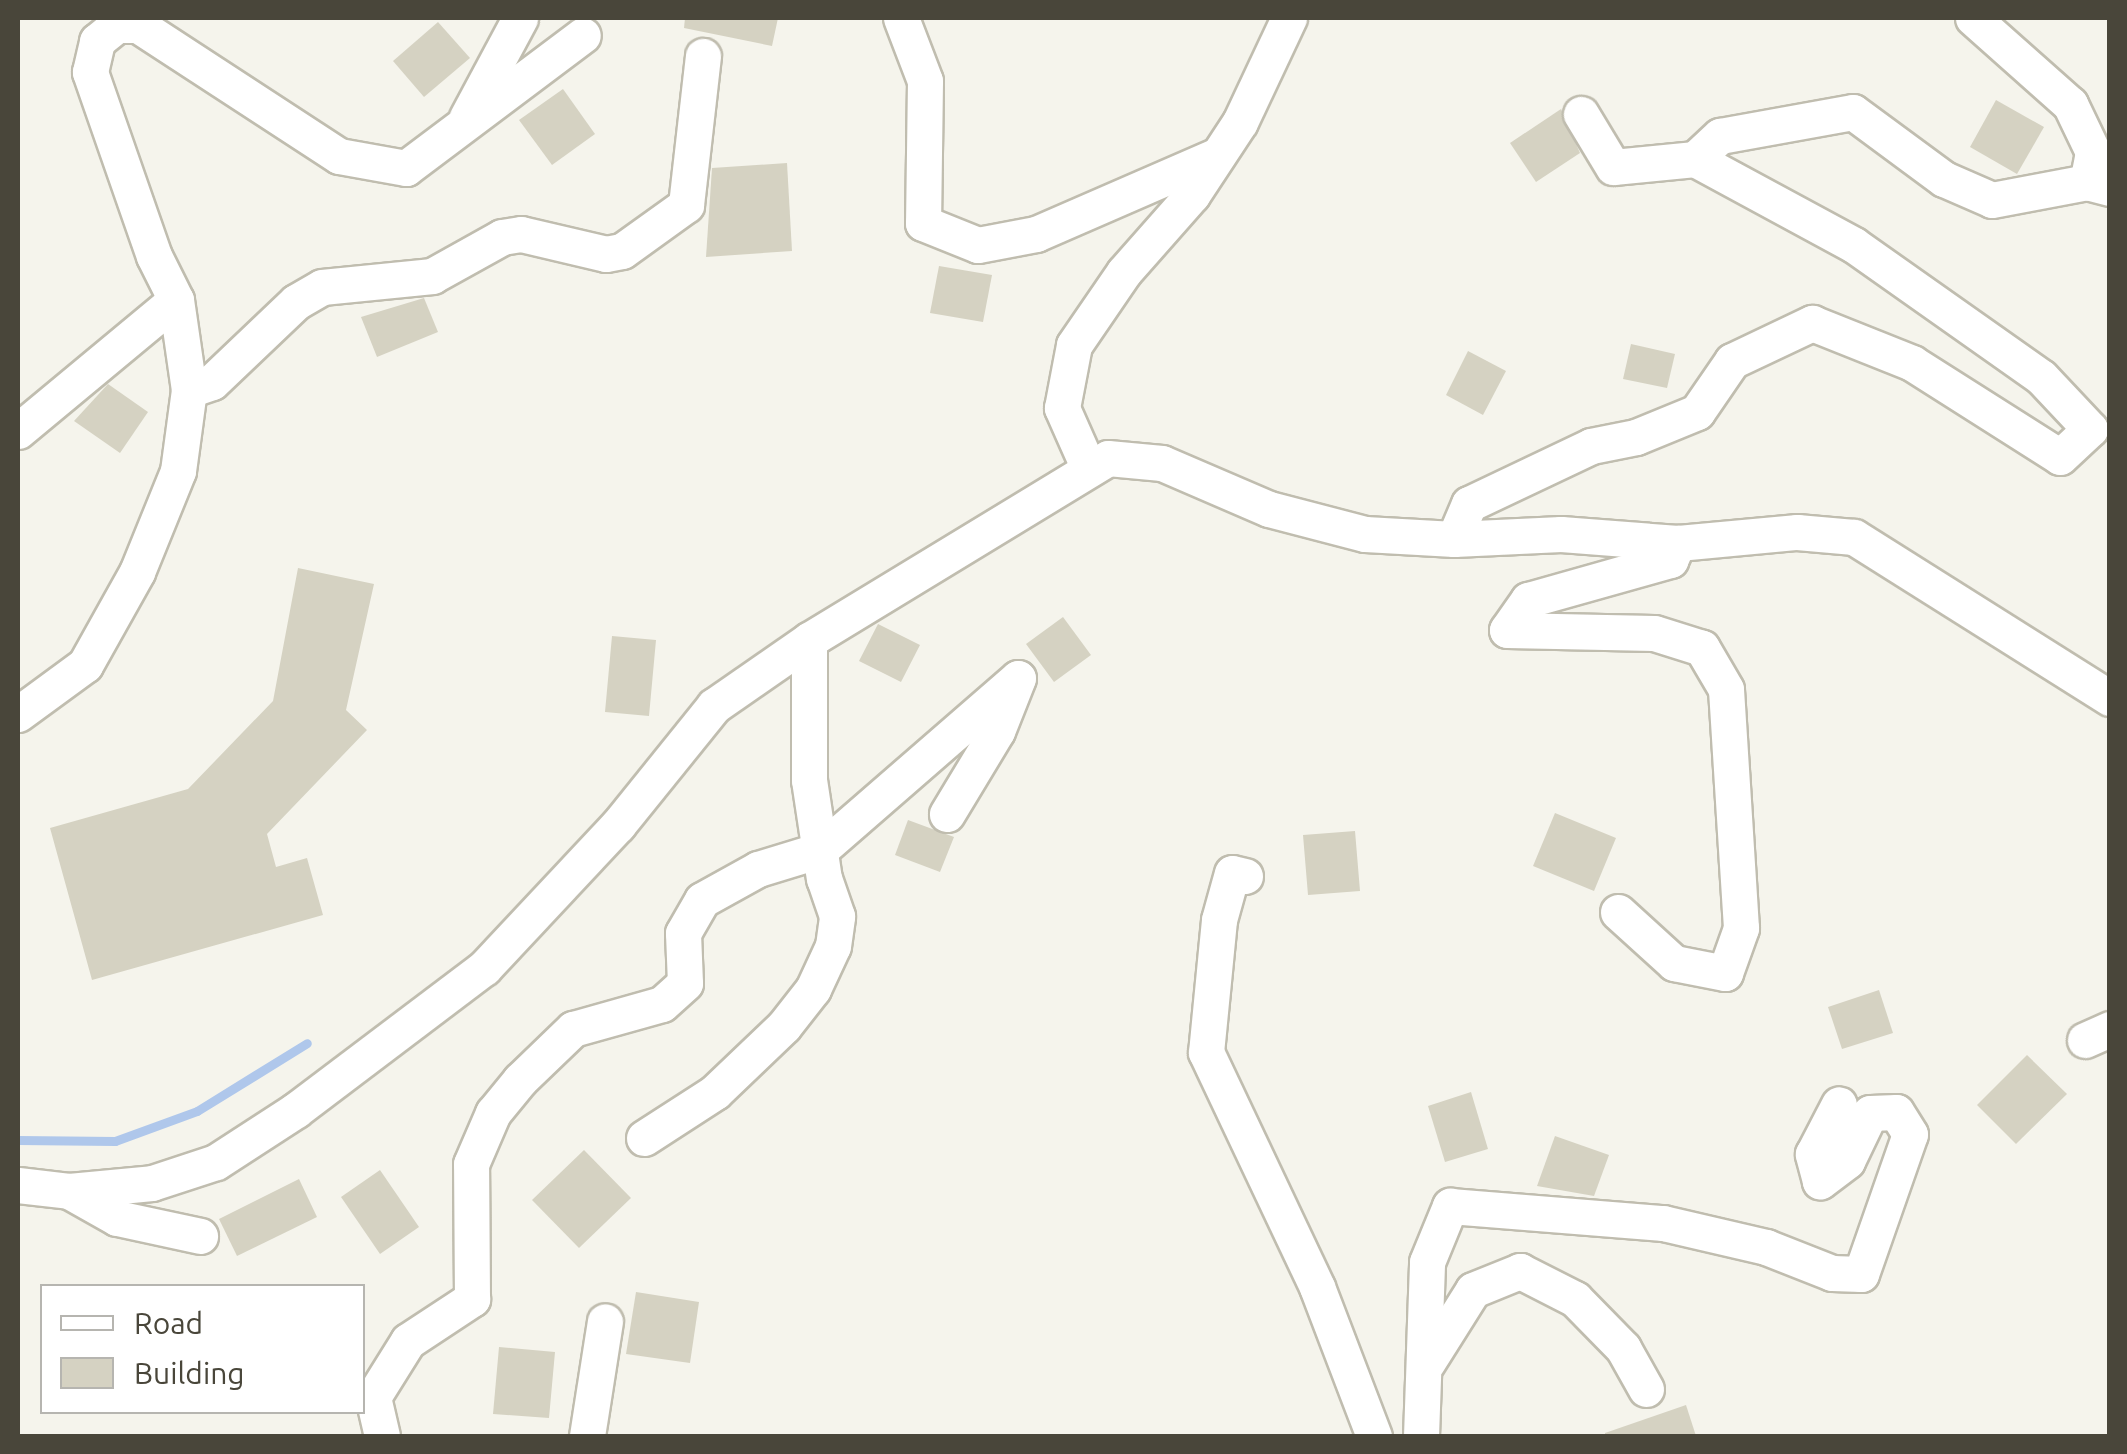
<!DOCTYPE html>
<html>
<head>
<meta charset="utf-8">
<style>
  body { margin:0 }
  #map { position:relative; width:2127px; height:1454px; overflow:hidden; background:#f5f4ec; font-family:Ubuntu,sans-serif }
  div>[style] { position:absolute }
  .stream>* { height:9px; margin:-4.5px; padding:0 4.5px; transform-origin:4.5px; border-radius:4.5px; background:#afc7eb }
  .building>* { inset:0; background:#d5d2c2 }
  .roads { filter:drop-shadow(2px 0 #c0bdaf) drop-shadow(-2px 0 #c0bdaf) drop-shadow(0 2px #c0bdaf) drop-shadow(0 -2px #c0bdaf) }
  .minor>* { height:35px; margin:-17.5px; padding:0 17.5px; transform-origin:17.5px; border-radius:17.5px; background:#fff }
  span { translate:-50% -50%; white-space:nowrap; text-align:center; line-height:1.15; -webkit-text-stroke:8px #fff; paint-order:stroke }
  .frame { position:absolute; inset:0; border:20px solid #49463a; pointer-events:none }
  .legend { position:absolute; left:40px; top:1284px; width:325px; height:130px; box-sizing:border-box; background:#fff; border:2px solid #b6b5b0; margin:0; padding:12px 18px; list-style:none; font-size:30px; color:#49463a }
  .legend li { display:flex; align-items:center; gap:20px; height:50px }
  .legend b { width:50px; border:2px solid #b6b5b0 }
</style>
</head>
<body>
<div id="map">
  <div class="stream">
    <i style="left:18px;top:1140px;width:97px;rotate:0.6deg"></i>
    <i style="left:115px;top:1141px;width:87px;rotate:-20.1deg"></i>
    <i style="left:197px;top:1111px;width:129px;rotate:-31.7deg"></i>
  </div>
  <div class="building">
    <i style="clip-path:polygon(685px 18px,778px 18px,772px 46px,684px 28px)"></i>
    <i style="clip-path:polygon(438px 22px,470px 58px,424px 97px,393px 61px)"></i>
    <i style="clip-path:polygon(563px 89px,595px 134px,552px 165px,519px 120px)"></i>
    <i style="clip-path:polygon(1996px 100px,2044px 127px,2017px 174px,1970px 147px)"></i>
    <i style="clip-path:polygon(1561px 109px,1580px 153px,1536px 182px,1510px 143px)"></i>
    <i style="clip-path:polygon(787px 163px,792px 251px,706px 257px,712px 168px)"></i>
    <i style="clip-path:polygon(939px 266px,992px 275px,983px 322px,930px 313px)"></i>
    <i style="clip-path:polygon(424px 298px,438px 332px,377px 357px,361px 317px)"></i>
    <i style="clip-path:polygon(1631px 344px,1675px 354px,1667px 388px,1623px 379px)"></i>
    <i style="clip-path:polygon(1468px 351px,1506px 371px,1483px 415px,1446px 395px)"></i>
    <i style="clip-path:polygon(108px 384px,148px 412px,120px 453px,74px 421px)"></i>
    <i style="clip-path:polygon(298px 568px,374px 584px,346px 710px,367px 730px,267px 834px,276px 867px,307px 858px,323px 915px,92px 980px,50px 828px,188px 789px,273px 701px)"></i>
    <i style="clip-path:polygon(1063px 617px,1091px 655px,1054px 682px,1026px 644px)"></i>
    <i style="clip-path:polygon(878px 624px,920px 645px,901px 682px,859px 661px)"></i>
    <i style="clip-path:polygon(612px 636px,656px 640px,649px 716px,605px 712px)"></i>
    <i style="clip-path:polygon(1555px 813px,1616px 838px,1594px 891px,1533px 866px)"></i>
    <i style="clip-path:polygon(908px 820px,954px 837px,940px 872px,895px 855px)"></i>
    <i style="clip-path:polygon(1355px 831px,1360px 891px,1308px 895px,1303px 835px)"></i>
    <i style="clip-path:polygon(1879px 990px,1893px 1033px,1842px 1049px,1828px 1007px)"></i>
    <i style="clip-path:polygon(2027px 1055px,2067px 1094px,2016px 1144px,1977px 1105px)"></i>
    <i style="clip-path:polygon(1471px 1092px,1488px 1149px,1445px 1162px,1428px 1106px)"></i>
    <i style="clip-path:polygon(1555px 1136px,1609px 1155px,1594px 1196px,1537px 1186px)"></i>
    <i style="clip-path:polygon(584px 1150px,631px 1198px,579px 1248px,532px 1200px)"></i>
    <i style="clip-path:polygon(380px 1170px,419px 1227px,380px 1254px,341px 1197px)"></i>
    <i style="clip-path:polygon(299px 1179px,317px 1217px,237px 1256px,219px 1219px)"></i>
    <i style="clip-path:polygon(636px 1292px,699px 1302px,690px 1363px,626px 1354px)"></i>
    <i style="clip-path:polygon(499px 1347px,555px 1352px,549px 1418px,493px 1414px)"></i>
    <i style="clip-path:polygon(1686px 1405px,1696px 1436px,1605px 1436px,1605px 1433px)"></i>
  </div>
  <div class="roads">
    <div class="minor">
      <i style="left:901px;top:18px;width:67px;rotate:69.1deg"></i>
      <i style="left:925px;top:81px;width:142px;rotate:90.8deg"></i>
      <i style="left:923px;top:223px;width:59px;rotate:21.8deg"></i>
      <i style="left:978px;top:245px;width:59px;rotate:-10.7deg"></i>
      <i style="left:1036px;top:234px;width:198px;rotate:-23.5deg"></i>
      <i style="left:1973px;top:18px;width:130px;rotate:41.6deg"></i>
      <i style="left:2070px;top:104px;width:53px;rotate:64.4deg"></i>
      <i style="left:2093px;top:152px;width:31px;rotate:101deg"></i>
      <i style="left:467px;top:117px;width:112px;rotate:-61.8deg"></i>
      <i style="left:1695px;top:159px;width:34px;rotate:-43deg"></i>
      <i style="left:1720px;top:136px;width:135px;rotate:-10.2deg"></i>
      <i style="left:1853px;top:112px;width:113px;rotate:36.4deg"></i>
      <i style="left:1944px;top:179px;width:52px;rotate:23.6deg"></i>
      <i style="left:1992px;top:200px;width:97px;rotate:-10.7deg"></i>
      <i style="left:2087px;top:182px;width:24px;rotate:15deg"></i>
      <i style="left:189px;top:390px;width:24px;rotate:-19deg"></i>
      <i style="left:212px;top:382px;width:116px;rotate:-43.6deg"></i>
      <i style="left:296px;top:302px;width:30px;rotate:-30deg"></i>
      <i style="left:322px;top:287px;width:111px;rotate:-5.7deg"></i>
      <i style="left:432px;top:276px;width:80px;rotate:-29.1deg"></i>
      <i style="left:502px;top:237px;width:19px;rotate:-9deg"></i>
      <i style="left:521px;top:234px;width:87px;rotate:13.2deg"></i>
      <i style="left:606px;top:254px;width:16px;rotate:-11deg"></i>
      <i style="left:622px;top:251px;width:79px;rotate:-35.7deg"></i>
      <i style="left:686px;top:205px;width:150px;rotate:-83.5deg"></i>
      <i style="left:18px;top:431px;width:205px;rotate:-39.7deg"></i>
      <i style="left:1089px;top:469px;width:67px;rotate:-113.9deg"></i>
      <i style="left:1062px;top:408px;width:64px;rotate:-79.2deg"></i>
      <i style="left:1074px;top:345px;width:88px;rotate:-55.6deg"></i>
      <i style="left:1124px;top:272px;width:103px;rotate:-48.6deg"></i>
      <i style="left:1192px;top:195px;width:87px;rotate:-56.7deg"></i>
      <i style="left:1240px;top:122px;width:115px;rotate:-64.8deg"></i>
      <i style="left:1454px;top:539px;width:38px;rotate:-67deg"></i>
      <i style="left:1469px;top:504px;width:135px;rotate:-25.4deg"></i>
      <i style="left:1591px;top:446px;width:46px;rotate:-11.3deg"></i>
      <i style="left:1636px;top:437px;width:66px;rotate:-22.3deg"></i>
      <i style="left:1697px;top:412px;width:62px;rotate:-55.5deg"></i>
      <i style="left:1732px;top:361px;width:89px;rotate:-25.4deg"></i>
      <i style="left:1812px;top:323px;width:108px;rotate:21.8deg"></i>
      <i style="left:1912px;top:363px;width:175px;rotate:32.4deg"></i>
      <i style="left:2060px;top:457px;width:41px;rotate:-43deg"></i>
      <i style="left:2090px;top:429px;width:71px;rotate:-133.3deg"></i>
      <i style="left:2041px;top:377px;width:229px;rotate:-144.8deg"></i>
      <i style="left:1854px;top:245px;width:181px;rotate:-151.6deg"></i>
      <i style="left:1695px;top:159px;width:82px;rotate:174.4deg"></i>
      <i style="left:1613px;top:167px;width:62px;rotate:-121.1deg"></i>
      <i style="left:18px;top:714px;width:83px;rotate:-36.2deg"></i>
      <i style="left:85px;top:665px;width:107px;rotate:-60.8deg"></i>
      <i style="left:137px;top:572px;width:109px;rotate:-67.9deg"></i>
      <i style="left:178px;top:471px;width:82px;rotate:-82.3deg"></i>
      <i style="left:189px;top:390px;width:91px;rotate:-98.2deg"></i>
      <i style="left:176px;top:300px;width:49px;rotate:-116.6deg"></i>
      <i style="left:154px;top:256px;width:195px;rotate:-109.2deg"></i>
      <i style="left:90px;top:72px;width:32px;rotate:-77deg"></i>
      <i style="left:97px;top:41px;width:26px;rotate:-39deg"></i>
      <i style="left:117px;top:25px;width:21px"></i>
      <i style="left:138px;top:25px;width:240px;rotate:33.1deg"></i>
      <i style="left:339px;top:156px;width:68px;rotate:10.2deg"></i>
      <i style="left:406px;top:168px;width:221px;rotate:-36.9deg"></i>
      <i style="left:1245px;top:876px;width:13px;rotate:-167deg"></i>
      <i style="left:1232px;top:873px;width:49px;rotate:105.5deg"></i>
      <i style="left:1219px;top:920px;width:133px;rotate:95.6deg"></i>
      <i style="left:1206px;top:1052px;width:260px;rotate:64.7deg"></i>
      <i style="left:1317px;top:1287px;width:160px;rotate:69.1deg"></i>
      <i style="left:1618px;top:912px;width:76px;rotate:42.3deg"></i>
      <i style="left:1674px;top:963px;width:52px;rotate:11.1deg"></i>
      <i style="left:1725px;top:973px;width:48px;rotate:-70.4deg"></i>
      <i style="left:1741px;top:928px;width:239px;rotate:-93.6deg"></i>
      <i style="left:1726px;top:689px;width:48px;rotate:-120.3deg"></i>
      <i style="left:1702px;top:648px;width:50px;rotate:-162.6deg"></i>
      <i style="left:1654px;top:633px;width:147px;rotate:-178.8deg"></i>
      <i style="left:1507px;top:630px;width:37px;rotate:-55deg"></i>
      <i style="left:1528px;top:600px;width:148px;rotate:-15.7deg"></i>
      <i style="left:1670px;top:560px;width:19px;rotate:-65deg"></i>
      <i style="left:2085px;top:1040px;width:27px;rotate:-24deg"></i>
      <i style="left:644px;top:1138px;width:85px;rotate:-32.9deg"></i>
      <i style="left:715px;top:1092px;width:95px;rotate:-43.7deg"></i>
      <i style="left:784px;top:1026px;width:47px;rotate:-51.9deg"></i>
      <i style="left:813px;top:989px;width:47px;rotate:-65.1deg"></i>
      <i style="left:833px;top:946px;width:30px;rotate:-82deg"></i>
      <i style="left:837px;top:916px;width:39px;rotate:-109deg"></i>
      <i style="left:824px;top:879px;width:100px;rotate:-98.6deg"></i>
      <i style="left:809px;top:780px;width:140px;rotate:-90deg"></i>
      <i style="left:18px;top:1185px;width:51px;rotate:6.7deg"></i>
      <i style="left:69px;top:1191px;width:83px;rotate:-5.5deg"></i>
      <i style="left:152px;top:1183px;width:67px;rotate:-18.2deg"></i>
      <i style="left:216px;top:1162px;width:95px;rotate:-33deg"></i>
      <i style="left:296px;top:1110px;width:236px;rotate:-37.1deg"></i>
      <i style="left:484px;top:968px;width:196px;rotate:-46.9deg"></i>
      <i style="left:618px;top:825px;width:153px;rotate:-51.1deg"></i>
      <i style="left:714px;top:706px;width:116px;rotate:-34.8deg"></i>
      <i style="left:809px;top:640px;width:350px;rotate:-31.3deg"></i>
      <i style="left:1108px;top:458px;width:54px;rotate:5.3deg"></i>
      <i style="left:1162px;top:463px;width:116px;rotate:23.3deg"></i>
      <i style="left:1269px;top:509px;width:99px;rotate:14.6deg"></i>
      <i style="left:1365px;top:534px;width:89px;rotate:3.2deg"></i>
      <i style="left:1454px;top:539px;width:107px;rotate:-2.7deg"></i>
      <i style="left:1561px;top:534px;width:117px;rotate:4.4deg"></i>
      <i style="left:1678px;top:543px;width:120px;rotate:-5.3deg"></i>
      <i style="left:1797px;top:532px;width:57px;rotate:5deg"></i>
      <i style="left:1854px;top:537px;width:302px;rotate:32.2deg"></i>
      <i style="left:69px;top:1191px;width:55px;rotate:29.4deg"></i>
      <i style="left:117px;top:1218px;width:85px;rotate:12.2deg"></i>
      <i style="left:1427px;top:1363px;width:86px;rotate:-57.8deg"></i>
      <i style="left:1473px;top:1290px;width:51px;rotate:-22deg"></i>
      <i style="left:1520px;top:1271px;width:62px;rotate:27deg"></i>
      <i style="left:1575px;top:1299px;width:69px;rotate:45.6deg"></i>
      <i style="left:1623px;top:1348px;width:47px;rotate:60.7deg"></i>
      <i style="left:382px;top:1436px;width:40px;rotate:-103deg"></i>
      <i style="left:373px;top:1397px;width:66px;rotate:-58deg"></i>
      <i style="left:408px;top:1341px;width:77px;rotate:-33.3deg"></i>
      <i style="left:472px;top:1299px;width:135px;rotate:-90.4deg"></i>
      <i style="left:471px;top:1164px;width:56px;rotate:-66.7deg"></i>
      <i style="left:493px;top:1113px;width:43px;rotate:-50.7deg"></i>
      <i style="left:520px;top:1080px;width:74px;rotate:-43.9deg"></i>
      <i style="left:573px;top:1029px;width:92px;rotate:-15.7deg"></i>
      <i style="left:662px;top:1004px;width:31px;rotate:-42deg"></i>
      <i style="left:685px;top:983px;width:50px;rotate:-92.3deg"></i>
      <i style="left:683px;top:933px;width:38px;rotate:-60deg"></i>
      <i style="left:702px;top:900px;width:64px;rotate:-29deg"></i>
      <i style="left:758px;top:869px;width:65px;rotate:-17deg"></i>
      <i style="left:820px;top:850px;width:262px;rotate:-41deg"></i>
      <i style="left:1018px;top:678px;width:57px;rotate:111.6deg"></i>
      <i style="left:997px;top:731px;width:97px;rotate:121.1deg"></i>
      <i style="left:587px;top:1436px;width:116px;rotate:-81.1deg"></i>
      <i style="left:1421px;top:1436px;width:174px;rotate:-88deg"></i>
      <i style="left:1427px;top:1262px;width:61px;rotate:-67.7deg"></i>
      <i style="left:1450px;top:1206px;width:214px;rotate:4.6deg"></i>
      <i style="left:1663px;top:1223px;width:106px;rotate:13.1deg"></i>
      <i style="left:1766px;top:1247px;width:71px;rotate:21.5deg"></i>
      <i style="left:1832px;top:1273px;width:29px;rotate:2deg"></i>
      <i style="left:1861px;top:1274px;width:148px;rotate:-70.7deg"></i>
      <i style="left:1910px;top:1134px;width:26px;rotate:-122deg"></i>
      <i style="left:1896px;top:1112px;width:26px;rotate:178deg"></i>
      <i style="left:1870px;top:1113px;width:53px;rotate:115.6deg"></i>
      <i style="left:1847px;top:1161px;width:34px;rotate:143deg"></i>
      <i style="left:1820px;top:1181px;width:28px;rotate:-105deg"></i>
      <i style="left:1813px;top:1154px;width:56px;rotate:-62.5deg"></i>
    </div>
  </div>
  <div class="frame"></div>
  <ul class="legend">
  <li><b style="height:12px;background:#fff"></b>Road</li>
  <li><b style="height:28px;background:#d5d2c2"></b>Building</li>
  </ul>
</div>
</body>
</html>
